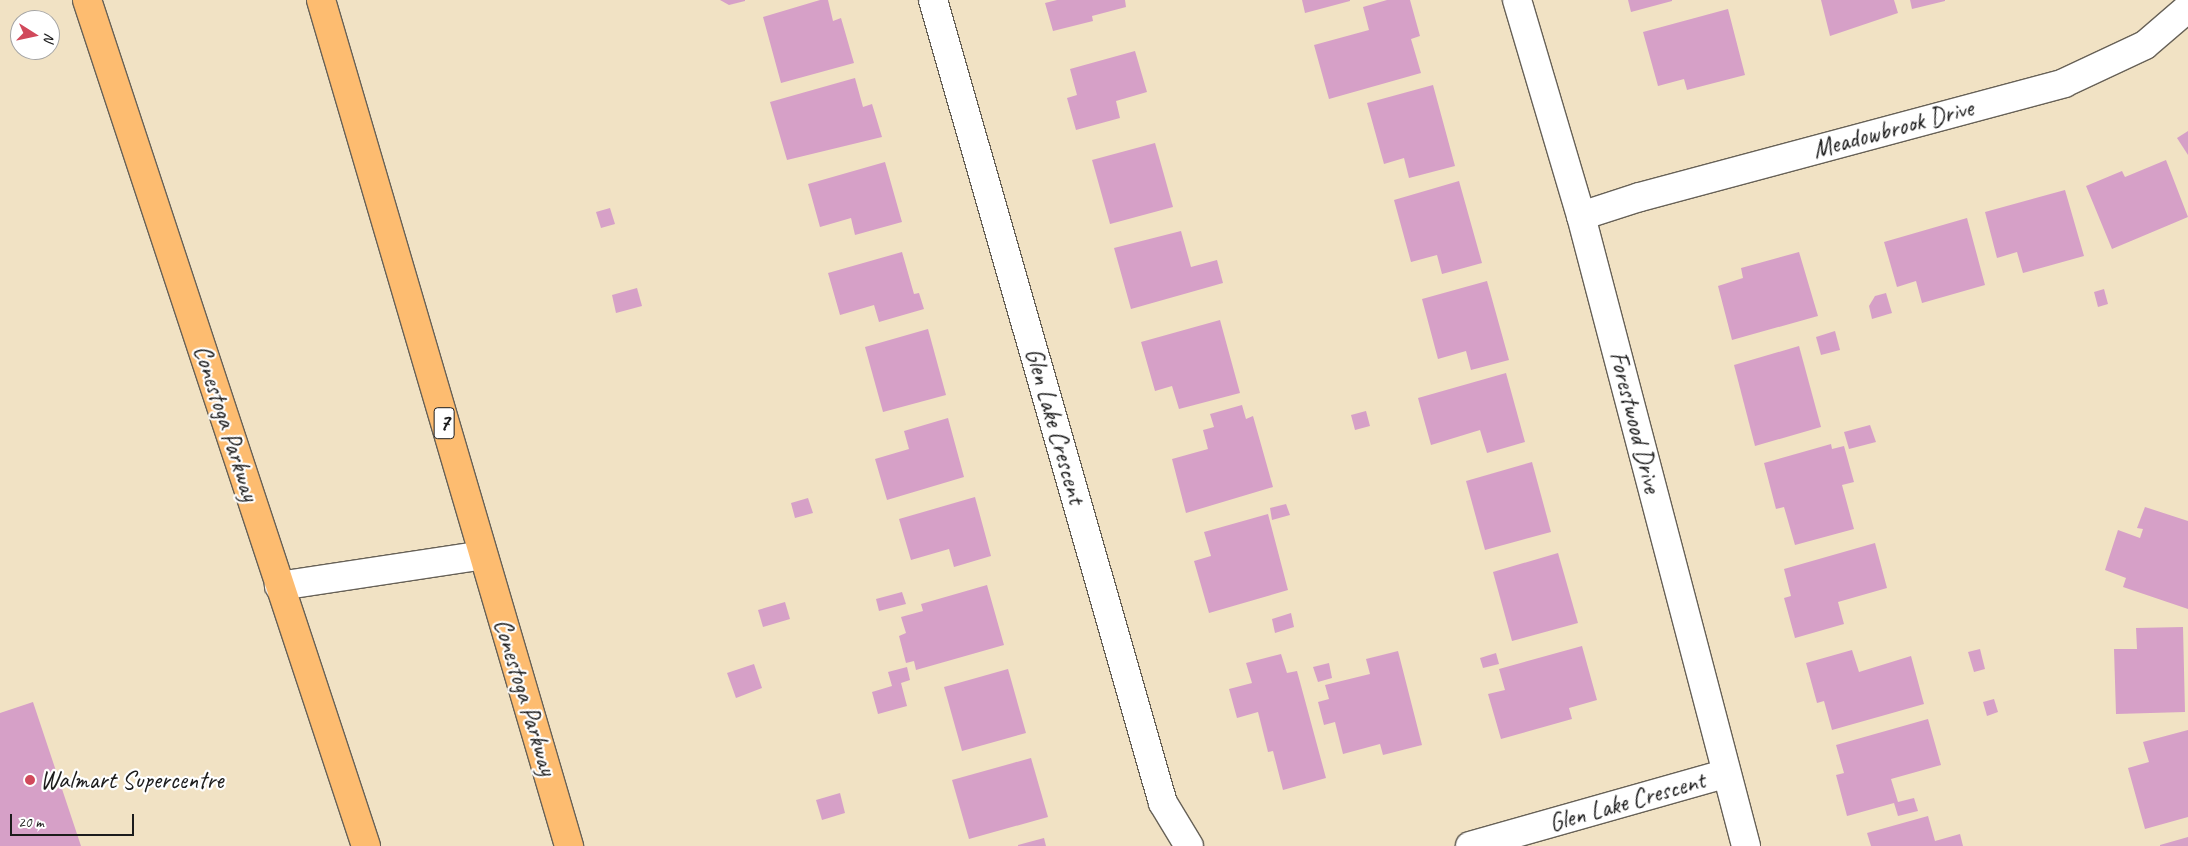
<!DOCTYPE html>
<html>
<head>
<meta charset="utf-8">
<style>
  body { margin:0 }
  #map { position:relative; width:2188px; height:846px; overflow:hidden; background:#f1e2c4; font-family:Caveat,sans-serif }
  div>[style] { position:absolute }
  .building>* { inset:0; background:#d6a0c7 }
  .roads { filter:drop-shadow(1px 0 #676157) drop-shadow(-1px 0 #676157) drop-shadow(0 1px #676157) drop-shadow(0 -1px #676157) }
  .minor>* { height:28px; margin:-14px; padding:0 14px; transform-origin:14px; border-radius:14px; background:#fff }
  .highway>* { height:28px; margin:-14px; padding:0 14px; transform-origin:14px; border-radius:14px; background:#fdbc70 }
  .dots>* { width:14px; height:14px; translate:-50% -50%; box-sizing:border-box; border:2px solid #fff; border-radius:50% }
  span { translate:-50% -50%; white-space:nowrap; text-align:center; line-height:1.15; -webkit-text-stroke:4.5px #fff; paint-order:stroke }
  .shield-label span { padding:1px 4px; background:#fff; border:1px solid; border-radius:4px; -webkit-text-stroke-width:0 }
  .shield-label { font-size:24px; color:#1c1c1c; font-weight:700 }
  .street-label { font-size:25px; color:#1c1c1c }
  .poi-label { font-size:25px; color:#1c1c1c }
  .left { translate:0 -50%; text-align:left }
  .north { position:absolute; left:10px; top:10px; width:50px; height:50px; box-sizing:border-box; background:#fff; border:1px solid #a4a4a4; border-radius:50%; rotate:100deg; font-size:14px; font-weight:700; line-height:20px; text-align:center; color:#1c1c1c }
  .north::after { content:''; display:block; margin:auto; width:18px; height:22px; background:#d1495b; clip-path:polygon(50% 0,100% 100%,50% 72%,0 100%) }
  .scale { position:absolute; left:10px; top:814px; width:124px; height:22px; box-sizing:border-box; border:2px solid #1c1c1c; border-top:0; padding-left:6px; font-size:15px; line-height:18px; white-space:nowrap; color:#1c1c1c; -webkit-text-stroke:4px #fff; paint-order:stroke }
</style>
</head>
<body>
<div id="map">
  <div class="building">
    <i style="clip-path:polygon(720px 0,745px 0,745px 1px,729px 5px)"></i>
    <i style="clip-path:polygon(820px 0,828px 0,833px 21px,841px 18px,854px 63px,781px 83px,763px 17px)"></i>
    <i style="clip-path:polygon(1057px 0,1125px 0,1126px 7px,1092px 16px,1093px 21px,1053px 31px,1045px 3px)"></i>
    <i style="clip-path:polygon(1302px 0,1350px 0,1350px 1px,1305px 13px)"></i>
    <i style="clip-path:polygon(1387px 0,1410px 0,1420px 36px,1411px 39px,1421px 73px,1329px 99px,1314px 45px,1369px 30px,1363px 7px)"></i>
    <i style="clip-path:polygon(1628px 0,1672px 0,1672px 1px,1631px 12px)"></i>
    <i style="clip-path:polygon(1821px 0,1894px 0,1898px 13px,1830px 36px)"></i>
    <i style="clip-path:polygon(1910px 0,1945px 0,1945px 1px,1912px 9px)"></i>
    <i style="clip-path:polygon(1728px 9px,1745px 75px,1687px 90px,1684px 79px,1658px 86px,1643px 32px)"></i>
    <i style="clip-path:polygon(1135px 51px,1147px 92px,1116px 101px,1120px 118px,1076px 130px,1067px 98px,1077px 95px,1070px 69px)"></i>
    <i style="clip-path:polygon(855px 78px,863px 107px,872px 104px,882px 137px,787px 160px,770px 102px)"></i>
    <i style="clip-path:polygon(1433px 85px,1455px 166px,1409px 178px,1404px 158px,1384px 164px,1367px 103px)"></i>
    <i style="clip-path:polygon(2188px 131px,2188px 155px,2177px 138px)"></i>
    <i style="clip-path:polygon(1155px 143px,1173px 207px,1110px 224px,1092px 160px)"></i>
    <i style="clip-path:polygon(2166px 160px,2188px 217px,2112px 249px,2086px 186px,2122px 171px,2125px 177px)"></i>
    <i style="clip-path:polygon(885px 162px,902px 222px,855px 235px,851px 218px,820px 227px,808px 184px)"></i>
    <i style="clip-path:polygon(1459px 181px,1482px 263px,1442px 274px,1437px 255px,1411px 262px,1394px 200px)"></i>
    <i style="clip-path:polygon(2065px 190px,2084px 256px,2023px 273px,2017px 252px,1997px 258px,1985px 212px)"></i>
    <i style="clip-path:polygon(610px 208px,615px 224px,601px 228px,596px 212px)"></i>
    <i style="clip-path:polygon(1967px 218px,1985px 285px,1922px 303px,1916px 281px,1897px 287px,1884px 242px)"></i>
    <i style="clip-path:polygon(1181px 231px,1191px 267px,1217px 260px,1223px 283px,1131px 309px,1114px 248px)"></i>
    <i style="clip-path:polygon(902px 252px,914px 294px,919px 293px,924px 309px,879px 322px,874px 305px,840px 315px,828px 273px)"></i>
    <i style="clip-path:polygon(1799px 252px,1818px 316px,1732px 340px,1718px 286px,1743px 278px,1741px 268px)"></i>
    <i style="clip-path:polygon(1487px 281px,1509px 360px,1471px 370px,1466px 351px,1438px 359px,1422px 299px)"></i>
    <i style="clip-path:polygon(637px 288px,642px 306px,616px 313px,612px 295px)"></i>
    <i style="clip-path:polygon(2104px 289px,2108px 304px,2098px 307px,2094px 292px)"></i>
    <i style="clip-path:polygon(1886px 293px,1892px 313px,1872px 319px,1869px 306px,1875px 296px)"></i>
    <i style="clip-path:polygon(1220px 320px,1240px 393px,1179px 409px,1172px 386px,1155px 391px,1141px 342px)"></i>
    <i style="clip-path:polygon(928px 329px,946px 395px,883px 412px,865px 347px)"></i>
    <i style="clip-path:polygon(1835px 331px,1840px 350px,1821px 355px,1816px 337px)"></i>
    <i style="clip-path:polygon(1799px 346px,1821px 427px,1755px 446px,1734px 365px)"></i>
    <i style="clip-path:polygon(1506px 373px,1525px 442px,1487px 453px,1480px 430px,1431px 445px,1418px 398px)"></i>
    <i style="clip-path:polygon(1242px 405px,1246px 419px,1253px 416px,1273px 487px,1186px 513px,1172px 459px,1208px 449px,1203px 430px,1214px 427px,1210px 414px)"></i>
    <i style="clip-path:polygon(1366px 411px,1370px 426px,1355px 430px,1351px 415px)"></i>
    <i style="clip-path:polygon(948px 418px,964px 477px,887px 500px,875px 459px,909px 449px,904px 431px)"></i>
    <i style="clip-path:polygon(1870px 425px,1876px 442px,1849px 449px,1844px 432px)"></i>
    <i style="clip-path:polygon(1831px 444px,1832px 449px,1844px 446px,1854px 482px,1842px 485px,1854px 529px,1795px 545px,1784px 507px,1776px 509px,1764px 463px)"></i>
    <i style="clip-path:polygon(1532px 462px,1551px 532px,1485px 550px,1466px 481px)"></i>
    <i style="clip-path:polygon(975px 497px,991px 556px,954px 567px,949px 549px,911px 560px,899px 519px)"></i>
    <i style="clip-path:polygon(808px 498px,813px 513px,795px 518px,791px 503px)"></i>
    <i style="clip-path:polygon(1286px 504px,1290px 515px,1272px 520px,1270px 508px)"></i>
    <i style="clip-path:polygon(2145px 507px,2188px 521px,2188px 609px,2123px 587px,2126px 578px,2105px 570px,2118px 530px,2140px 538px,2143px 529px,2137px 528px)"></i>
    <i style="clip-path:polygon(1268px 514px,1288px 590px,1209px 613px,1194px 561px,1211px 556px,1204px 532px)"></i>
    <i style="clip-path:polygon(1875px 543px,1887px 588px,1838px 602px,1844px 624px,1795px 638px,1784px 598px,1791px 596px,1784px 569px)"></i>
    <i style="clip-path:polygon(1558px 553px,1578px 623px,1512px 641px,1493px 572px)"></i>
    <i style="clip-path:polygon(987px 585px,1004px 645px,916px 670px,914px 661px,906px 663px,899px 636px,906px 633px,901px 617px,923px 611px,921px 604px)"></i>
    <i style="clip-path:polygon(902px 592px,906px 604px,879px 611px,876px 599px)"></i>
    <i style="clip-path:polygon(785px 602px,790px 619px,763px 627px,758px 610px)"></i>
    <i style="clip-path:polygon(1291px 613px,1294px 627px,1275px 633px,1272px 619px)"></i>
    <i style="clip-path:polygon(2183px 627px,2185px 712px,2116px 714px,2114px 649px,2137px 649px,2136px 628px)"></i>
    <i style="clip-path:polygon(1582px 646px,1597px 700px,1569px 708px,1572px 719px,1501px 739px,1488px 694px,1505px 690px,1499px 669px)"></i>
    <i style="clip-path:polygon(1980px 649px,1985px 669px,1974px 672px,1968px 652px)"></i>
    <i style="clip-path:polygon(1852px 650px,1859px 672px,1911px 656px,1924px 704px,1832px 730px,1824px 701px,1817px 703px,1806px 663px)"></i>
    <i style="clip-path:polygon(1398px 651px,1422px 745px,1383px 755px,1380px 744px,1343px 754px,1335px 722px,1324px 725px,1318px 702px,1329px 699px,1325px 685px,1370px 674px,1366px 659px)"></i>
    <i style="clip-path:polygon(1496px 653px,1499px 664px,1483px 668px,1480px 658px)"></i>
    <i style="clip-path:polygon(1281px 654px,1287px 673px,1297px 671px,1326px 778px,1283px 790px,1273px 751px,1268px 752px,1258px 712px,1237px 718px,1229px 689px,1252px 683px,1246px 663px)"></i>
    <i style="clip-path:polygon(1329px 663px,1332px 678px,1318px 682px,1313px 667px)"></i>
    <i style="clip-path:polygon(754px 664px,762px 688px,736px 698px,727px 673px)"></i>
    <i style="clip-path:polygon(907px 667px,910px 680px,901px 683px,907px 706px,878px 714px,872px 692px,892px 686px,888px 672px)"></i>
    <i style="clip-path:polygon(1008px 669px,1026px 733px,962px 751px,944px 687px)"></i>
    <i style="clip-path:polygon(1994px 699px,1998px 712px,1987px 716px,1983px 702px)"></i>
    <i style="clip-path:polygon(33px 702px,81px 846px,0 846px,0 713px)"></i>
    <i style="clip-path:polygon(1928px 719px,1941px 765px,1891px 779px,1898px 802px,1914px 798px,1918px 811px,1898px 816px,1894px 803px,1847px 816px,1836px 775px,1844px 773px,1836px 745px)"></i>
    <i style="clip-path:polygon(2188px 730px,2188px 817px,2145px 829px,2128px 768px,2149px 762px,2143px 742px)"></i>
    <i style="clip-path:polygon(1031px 758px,1048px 817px,969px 839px,952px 780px)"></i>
    <i style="clip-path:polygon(840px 793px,845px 813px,822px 820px,816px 800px)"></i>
    <i style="clip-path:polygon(1928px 816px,1935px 841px,1960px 834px,1963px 846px,1871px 846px,1867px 833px)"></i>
    <i style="clip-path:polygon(2188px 837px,2188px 846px,2160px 846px,2160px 845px)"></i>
    <i style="clip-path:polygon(1044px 838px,1046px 846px,1018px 846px,1018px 845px)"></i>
  </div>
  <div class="roads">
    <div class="minor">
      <i style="left:933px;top:0;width:835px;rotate:74.02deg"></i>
      <i style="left:1163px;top:803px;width:50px;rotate:58.8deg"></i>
      <i style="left:1517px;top:0;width:225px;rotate:73.5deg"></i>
      <i style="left:1581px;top:216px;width:651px;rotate:75.32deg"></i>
      <i style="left:1581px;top:216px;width:62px;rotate:-17.9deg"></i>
      <i style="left:1640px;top:197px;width:439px;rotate:-15deg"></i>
      <i style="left:2064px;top:83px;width:89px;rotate:-25.1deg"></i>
      <i style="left:2145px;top:45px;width:57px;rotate:-40.7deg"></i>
      <i style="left:279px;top:586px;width:206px;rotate:-8.6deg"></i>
      <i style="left:1470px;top:846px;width:265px;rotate:-15.8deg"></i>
    </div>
    <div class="highway">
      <i style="left:87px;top:0;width:891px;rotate:71.75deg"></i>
      <i style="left:321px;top:0;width:882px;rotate:73.66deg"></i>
    </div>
  </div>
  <div class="dots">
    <i style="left:30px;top:780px;background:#d1495b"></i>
  </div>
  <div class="shield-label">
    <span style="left:444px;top:423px">7</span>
  </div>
  <div class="street-label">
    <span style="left:1893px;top:129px;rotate:-15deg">Meadowbrook Drive</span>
    <span style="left:1635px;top:422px;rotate:76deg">Forestwood Drive</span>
    <span style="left:226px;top:423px;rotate:72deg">Conestoga Parkway</span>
    <span style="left:1055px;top:426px;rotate:74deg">Glen Lake Crescent</span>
    <span style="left:525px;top:697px;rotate:73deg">Conestoga Parkway</span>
    <span style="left:1627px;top:802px;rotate:-16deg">Glen Lake Crescent</span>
  </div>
  <div class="poi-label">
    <span class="left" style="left:40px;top:780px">Walmart Supercentre</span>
  </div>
  <div class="north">N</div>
  <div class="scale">20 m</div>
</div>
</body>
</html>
